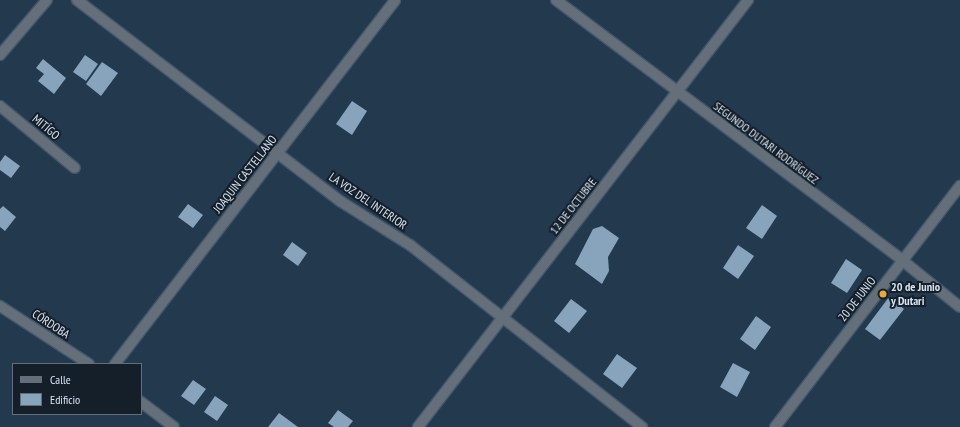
<!DOCTYPE html>
<html>
<head>
<meta charset="utf-8">
<style>
  body { margin:0 }
  #map { position:relative; width:960px; height:427px; overflow:hidden; background:#22394e; font-family:"PT Sans Narrow",sans-serif }
  div>[style] { position:absolute }
  .building>* { inset:0; background:#88a3bc }
  .roads { filter:drop-shadow(1px 0 #42586b) drop-shadow(-1px 0 #42586b) drop-shadow(0 1px #42586b) drop-shadow(0 -1px #42586b) }
  .minor>* { height:10px; margin:-5px; padding:0 5px; transform-origin:5px; border-radius:5px; background:#646f79 }
  .dots>* { width:11px; height:11px; translate:-50% -50%; box-sizing:border-box; border:2px solid #151f29; border-radius:50% }
  span { translate:-50% -50%; white-space:nowrap; text-align:center; line-height:1.15; -webkit-text-stroke:4px #151f29; paint-order:stroke }
  .street-label { font-size:12px; color:#d6e4f1 }
  .poi-label { font-size:12px; color:#d6e4f1; font-weight:700 }
  .left { translate:0 -50%; text-align:left }
  .legend { position:absolute; left:12px; top:363px; width:130px; height:52px; box-sizing:border-box; background:#151f29; border:1px solid #626e79; margin:0; padding:5px 7px; list-style:none; font-size:12px; color:#d6e4f1 }
  .legend li { display:flex; align-items:center; gap:8px; height:20px }
  .legend b { width:20px; border:1px solid #626e79 }
</style>
</head>
<body>
<div id="map">
  <div class="building">
    <i style="clip-path:polygon(85px 55px,98px 64px,86px 81px,73px 72px)"></i>
    <i style="clip-path:polygon(43px 59px,66px 78px,54px 94px,38px 81px,44px 74px,36px 68px)"></i>
    <i style="clip-path:polygon(102px 62px,118px 73px,101px 96px,86px 84px)"></i>
    <i style="clip-path:polygon(352px 101px,367px 111px,352px 135px,336px 124px)"></i>
    <i style="clip-path:polygon(5px 155px,20px 166px,11px 178px,0 170px,0 162px)"></i>
    <i style="clip-path:polygon(188px 204px,203px 215px,193px 228px,178px 217px)"></i>
    <i style="clip-path:polygon(762px 205px,777px 216px,762px 239px,746px 228px)"></i>
    <i style="clip-path:polygon(3px 206px,16px 217px,5px 231px,0 227px,0 209px)"></i>
    <i style="clip-path:polygon(602px 226px,619px 238px,608px 257px,609px 271px,602px 284px,575px 264px,593px 229px)"></i>
    <i style="clip-path:polygon(292px 242px,307px 253px,298px 266px,283px 255px)"></i>
    <i style="clip-path:polygon(738px 245px,754px 256px,738px 279px,723px 268px)"></i>
    <i style="clip-path:polygon(846px 259px,862px 270px,847px 293px,831px 283px)"></i>
    <i style="clip-path:polygon(889px 297px,904px 309px,880px 340px,865px 329px)"></i>
    <i style="clip-path:polygon(571px 299px,587px 311px,569px 333px,554px 321px)"></i>
    <i style="clip-path:polygon(756px 316px,771px 327px,755px 350px,740px 339px)"></i>
    <i style="clip-path:polygon(617px 354px,637px 368px,622px 388px,603px 374px)"></i>
    <i style="clip-path:polygon(733px 363px,750px 372px,737px 397px,720px 387px)"></i>
    <i style="clip-path:polygon(193px 380px,206px 389px,194px 405px,181px 396px)"></i>
    <i style="clip-path:polygon(215px 396px,228px 405px,217px 421px,204px 412px)"></i>
    <i style="clip-path:polygon(338px 410px,353px 421px,348px 427px,334px 427px,328px 423px)"></i>
    <i style="clip-path:polygon(279px 413px,298px 427px,268px 427px)"></i>
  </div>
  <div class="roads">
    <div class="minor">
      <i style="left:77px;top:0;width:331px;rotate:37.4deg"></i>
      <i style="left:340px;top:201px;width:83px;rotate:32.2deg"></i>
      <i style="left:410px;top:245px;width:295px;rotate:38.1deg"></i>
      <i style="left:556px;top:0;width:434px;rotate:36.9deg"></i>
      <i style="left:903px;top:261px;width:73px;rotate:38.9deg"></i>
      <i style="left:0;top:55px;width:72px;rotate:-49.5deg"></i>
      <i style="left:0;top:106px;width:97px;rotate:39.6deg"></i>
      <i style="left:0;top:306px;width:106px;rotate:33.1deg"></i>
      <i style="left:115px;top:364px;width:459px;rotate:-52.4deg"></i>
      <i style="left:141px;top:402px;width:41px;rotate:37.1deg"></i>
      <i style="left:418px;top:427px;width:540px;rotate:-52.3deg"></i>
      <i style="left:775px;top:427px;width:304px;rotate:-52.5deg"></i>
    </div>
  </div>
  <div class="dots">
    <i style="left:883px;top:294px;background:#eca93a"></i>
  </div>
  <div class="street-label">
    <span style="left:46px;top:127px;rotate:40deg">MITÍGO</span>
    <span style="left:766px;top:143px;rotate:37deg">SEGUNDO DUTARI RODRÍGUEZ</span>
    <span style="left:245px;top:174px;rotate:-52deg">JOAQUIN CASTELLANO</span>
    <span style="left:368px;top:201px;rotate:34deg">LA VOZ DEL INTERIOR</span>
    <span style="left:573px;top:206px;rotate:-52deg">12 DE OCTUBRE</span>
    <span style="left:857px;top:299px;rotate:-52deg">20 DE JUNIO</span>
    <span style="left:51px;top:324px;rotate:33deg">CÓRDOBA</span>
  </div>
  <div class="poi-label">
    <span class="left" style="left:891px;top:294px">20 de Junio<br>y Dutari</span>
  </div>
  <ul class="legend">
  <li><b style="height:5px;background:#646f79"></b>Calle</li>
  <li><b style="height:11px;background:#88a3bc"></b>Edificio</li>
  </ul>
</div>
</body>
</html>
